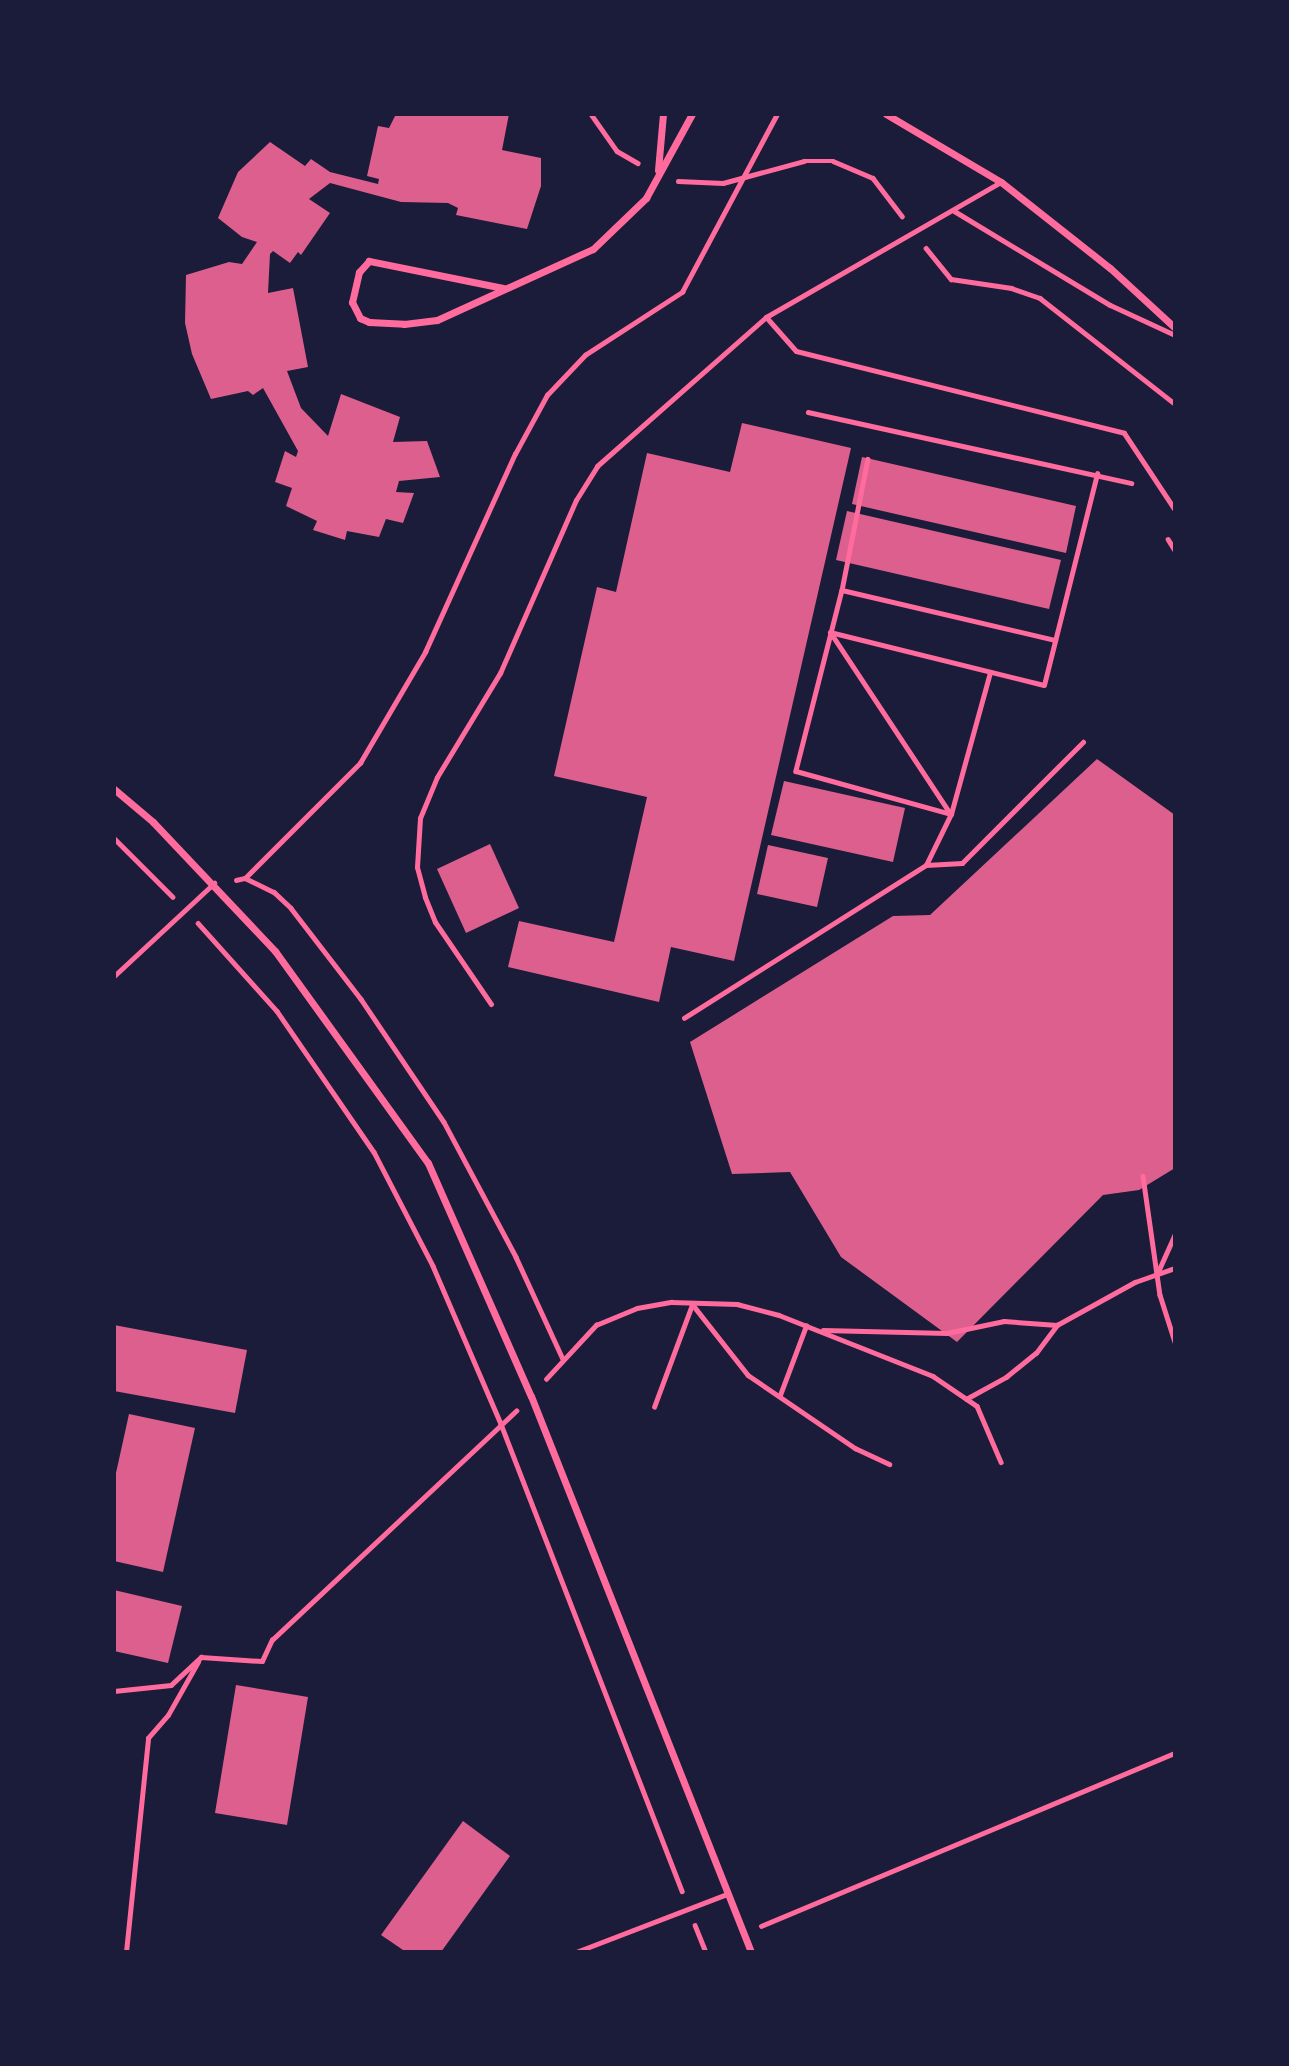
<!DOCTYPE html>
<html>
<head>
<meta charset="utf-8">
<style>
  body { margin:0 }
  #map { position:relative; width:1289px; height:2066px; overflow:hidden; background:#1b1b3a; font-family:Manrope,sans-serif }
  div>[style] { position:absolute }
  .building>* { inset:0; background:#dd5f8e }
  .path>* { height:4.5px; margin:-2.25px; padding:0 2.25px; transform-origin:2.25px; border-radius:2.25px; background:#ff6b9d }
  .service>* { height:5px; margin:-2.5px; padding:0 2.5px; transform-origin:2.5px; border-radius:2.5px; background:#ff6b9d }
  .minor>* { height:7px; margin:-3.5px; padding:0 3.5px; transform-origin:3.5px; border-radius:3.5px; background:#ff6b9d }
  span { translate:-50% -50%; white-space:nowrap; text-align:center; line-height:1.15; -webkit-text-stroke:5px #1b1b3a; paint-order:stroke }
  .frame { position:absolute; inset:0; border:116px solid #1b1b3a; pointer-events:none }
</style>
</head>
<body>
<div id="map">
  <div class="building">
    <i style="clip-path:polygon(396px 114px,509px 114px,502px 150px,541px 158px,541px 186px,527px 229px,456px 215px,458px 208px,448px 203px,401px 202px,330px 183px,309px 199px,330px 213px,301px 255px,298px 252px,290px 263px,273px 251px,270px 254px,268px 293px,293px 288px,308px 367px,287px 371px,301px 408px,328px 436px,341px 394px,400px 417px,393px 442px,427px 441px,440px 477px,399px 481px,396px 492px,414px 493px,403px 523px,386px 519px,379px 537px,347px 531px,345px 540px,313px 530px,317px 521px,286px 506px,292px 488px,275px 482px,285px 451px,296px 457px,298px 451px,263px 388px,253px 395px,248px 391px,211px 399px,192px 354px,185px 323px,186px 275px,229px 262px,242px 264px,257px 242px,242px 237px,218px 218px,238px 172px,270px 142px,305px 166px,311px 159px,330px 172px,378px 184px,379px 179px,367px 176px,378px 126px,389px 128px)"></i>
    <i style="clip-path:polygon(742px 423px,851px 448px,734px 961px,671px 947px,659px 1002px,508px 967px,519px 921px,614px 942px,647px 797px,554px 776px,597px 587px,616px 592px,647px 453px,730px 472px)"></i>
    <i style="clip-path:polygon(862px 457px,1076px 506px,1066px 553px,852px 504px)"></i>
    <i style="clip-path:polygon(847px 511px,1061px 560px,1049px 609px,836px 560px)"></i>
    <i style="clip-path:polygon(1097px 759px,1175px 815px,1175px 1168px,1139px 1190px,1103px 1195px,957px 1342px,841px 1257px,790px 1172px,732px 1174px,690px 1042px,893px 916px,930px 915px)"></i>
    <i style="clip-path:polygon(784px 781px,905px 808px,893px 862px,771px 835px)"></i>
    <i style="clip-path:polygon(490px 844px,519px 908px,466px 933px,437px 869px)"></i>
    <i style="clip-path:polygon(768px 845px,828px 858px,817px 907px,757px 894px)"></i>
    <i style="clip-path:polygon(114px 1325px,247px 1350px,235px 1413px,114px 1391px)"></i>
    <i style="clip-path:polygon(129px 1414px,195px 1428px,163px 1572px,114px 1561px,114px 1482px)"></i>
    <i style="clip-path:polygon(114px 1590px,182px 1606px,168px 1663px,114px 1651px)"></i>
    <i style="clip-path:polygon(236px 1685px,308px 1697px,287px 1825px,215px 1813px)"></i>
    <i style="clip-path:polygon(463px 1821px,510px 1856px,441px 1952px,406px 1952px,381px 1935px)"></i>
  </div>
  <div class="path">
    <i style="left:591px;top:114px;width:45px;rotate:54.9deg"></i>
    <i style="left:617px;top:151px;width:24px;rotate:30deg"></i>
    <i style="left:678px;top:181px;width:45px;rotate:2.5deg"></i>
    <i style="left:723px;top:183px;width:84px;rotate:-15.2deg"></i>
    <i style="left:804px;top:161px;width:29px"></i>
    <i style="left:833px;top:161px;width:43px;rotate:23deg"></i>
    <i style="left:873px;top:178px;width:48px;rotate:52.7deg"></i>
    <i style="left:926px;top:248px;width:40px;rotate:51deg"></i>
    <i style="left:951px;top:279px;width:61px;rotate:8.5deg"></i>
    <i style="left:1011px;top:288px;width:31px;rotate:19deg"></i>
    <i style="left:1040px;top:298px;width:172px;rotate:38.1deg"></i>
    <i style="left:808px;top:412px;width:331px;rotate:12.4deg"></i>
    <i style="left:868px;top:459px;width:134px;rotate:101.2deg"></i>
    <i style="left:842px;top:590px;width:187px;rotate:104.3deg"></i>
    <i style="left:796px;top:771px;width:161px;rotate:15.5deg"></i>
    <i style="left:1168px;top:539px;width:13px;rotate:58deg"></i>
    <i style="left:842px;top:590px;width:219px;rotate:13.2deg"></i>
    <i style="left:830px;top:632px;width:220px;rotate:13.9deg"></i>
    <i style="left:1044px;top:685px;width:218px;rotate:-75.9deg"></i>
    <i style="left:831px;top:633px;width:217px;rotate:56.5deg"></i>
    <i style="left:114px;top:838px;width:83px;rotate:45deg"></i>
    <i style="left:926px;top:865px;width:36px;rotate:-3deg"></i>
    <i style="left:962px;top:863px;width:171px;rotate:-45deg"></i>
    <i style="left:245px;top:878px;width:32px;rotate:26deg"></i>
    <i style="left:274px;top:892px;width:23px;rotate:43deg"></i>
    <i style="left:291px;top:908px;width:115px;rotate:52.4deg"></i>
    <i style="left:361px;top:999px;width:148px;rotate:56deg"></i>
    <i style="left:444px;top:1122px;width:153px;rotate:61.9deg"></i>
    <i style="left:516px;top:1257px;width:112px;rotate:65.3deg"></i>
    <i style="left:236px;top:880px;width:9px;rotate:-13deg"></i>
    <i style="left:245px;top:878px;width:163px;rotate:-45deg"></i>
    <i style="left:360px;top:763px;width:129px;rotate:-59.6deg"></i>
    <i style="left:425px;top:652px;width:217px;rotate:-65.6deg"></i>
    <i style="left:515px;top:454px;width:67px;rotate:-61.5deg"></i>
    <i style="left:547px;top:395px;width:55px;rotate:-46.5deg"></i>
    <i style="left:585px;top:355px;width:116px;rotate:-33deg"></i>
    <i style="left:682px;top:292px;width:202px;rotate:-61.9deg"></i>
    <i style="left:198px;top:923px;width:118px;rotate:48.1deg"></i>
    <i style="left:277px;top:1011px;width:171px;rotate:55.5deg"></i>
    <i style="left:374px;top:1152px;width:128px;rotate:62.6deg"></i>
    <i style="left:433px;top:1266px;width:172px;rotate:66.7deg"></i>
    <i style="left:501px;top:1424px;width:501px;rotate:68.81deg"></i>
    <i style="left:684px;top:1018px;width:286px;rotate:-32.3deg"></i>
    <i style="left:926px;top:865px;width:57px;rotate:-63.9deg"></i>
    <i style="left:951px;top:814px;width:147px;rotate:-74.6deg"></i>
    <i style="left:1143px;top:1176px;width:120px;rotate:81.9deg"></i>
    <i style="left:1160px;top:1295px;width:49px;rotate:72.3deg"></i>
    <i style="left:1157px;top:1274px;width:44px;rotate:-65.8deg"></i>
    <i style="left:693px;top:1305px;width:89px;rotate:51.8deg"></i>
    <i style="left:748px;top:1375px;width:130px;rotate:34.3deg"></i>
    <i style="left:855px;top:1448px;width:38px;rotate:25deg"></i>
    <i style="left:823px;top:1330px;width:124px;rotate:1.4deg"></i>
    <i style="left:947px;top:1333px;width:58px;rotate:-11.9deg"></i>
    <i style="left:1004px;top:1321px;width:53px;rotate:4.3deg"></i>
    <i style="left:546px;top:1379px;width:74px;rotate:-47.2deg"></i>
    <i style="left:596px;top:1325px;width:44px;rotate:-22.5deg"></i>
    <i style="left:637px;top:1308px;width:35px;rotate:-10deg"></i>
    <i style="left:671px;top:1302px;width:66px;rotate:1.7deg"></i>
    <i style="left:737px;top:1304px;width:43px;rotate:14.7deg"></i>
    <i style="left:779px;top:1315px;width:166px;rotate:21.6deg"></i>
    <i style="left:933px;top:1376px;width:53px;rotate:34.3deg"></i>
    <i style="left:977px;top:1406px;width:61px;rotate:66.8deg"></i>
    <i style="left:780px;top:1395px;width:74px;rotate:-69.4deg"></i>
    <i style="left:966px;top:1399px;width:46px;rotate:-28.8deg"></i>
    <i style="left:1006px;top:1377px;width:38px;rotate:-39deg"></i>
    <i style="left:1036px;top:1353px;width:35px;rotate:-53deg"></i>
    <i style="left:1057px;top:1325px;width:89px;rotate:-28.9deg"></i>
    <i style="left:1135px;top:1282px;width:42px;rotate:-19.3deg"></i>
    <i style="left:654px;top:1407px;width:109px;rotate:-69.6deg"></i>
    <i style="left:114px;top:1691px;width:57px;rotate:-6deg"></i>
    <i style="left:171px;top:1685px;width:41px;rotate:-43deg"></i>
    <i style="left:201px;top:1657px;width:61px;rotate:3.8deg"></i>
    <i style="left:262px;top:1661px;width:23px;rotate:-65deg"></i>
    <i style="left:272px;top:1640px;width:335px;rotate:-43.2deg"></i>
    <i style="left:695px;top:1925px;width:29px;rotate:68deg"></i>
    <i style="left:761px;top:1926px;width:449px;rotate:-22.7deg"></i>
    <i style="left:126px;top:1952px;width:215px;rotate:-84.1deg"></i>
    <i style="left:148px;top:1738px;width:30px;rotate:-49deg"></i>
    <i style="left:168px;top:1715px;width:61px;rotate:-60.5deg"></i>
  </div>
  <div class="service">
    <i style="left:954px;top:211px;width:182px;rotate:31.1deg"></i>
    <i style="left:1110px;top:305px;width:72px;rotate:24.8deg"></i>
    <i style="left:766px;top:317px;width:45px;rotate:48.6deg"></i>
    <i style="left:796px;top:351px;width:338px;rotate:14deg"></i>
    <i style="left:1124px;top:433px;width:92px;rotate:56.5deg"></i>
    <i style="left:114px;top:976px;width:137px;rotate:-42.9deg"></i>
    <i style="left:491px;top:1004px;width:99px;rotate:-124.3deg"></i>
    <i style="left:435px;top:922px;width:27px;rotate:-112deg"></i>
    <i style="left:425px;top:897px;width:31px;rotate:-105deg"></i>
    <i style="left:417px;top:867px;width:49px;rotate:-86.5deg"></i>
    <i style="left:420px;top:818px;width:44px;rotate:-67.5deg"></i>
    <i style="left:437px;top:777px;width:122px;rotate:-58.8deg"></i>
    <i style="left:500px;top:673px;width:189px;rotate:-66.3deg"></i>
    <i style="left:576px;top:500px;width:40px;rotate:-58deg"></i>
    <i style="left:597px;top:466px;width:225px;rotate:-41.4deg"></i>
    <i style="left:766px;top:317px;width:271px;rotate:-29.9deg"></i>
    <i style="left:576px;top:1952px;width:162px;rotate:-21deg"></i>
  </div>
  <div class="minor">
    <i style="left:886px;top:114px;width:134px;rotate:30.6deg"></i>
    <i style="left:1001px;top:182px;width:139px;rotate:38.3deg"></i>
    <i style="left:1110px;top:268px;width:88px;rotate:42.7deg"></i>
    <i style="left:658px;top:170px;width:56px;rotate:-84.9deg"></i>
    <i style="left:503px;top:288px;width:137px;rotate:-168.6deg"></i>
    <i style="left:369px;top:261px;width:15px;rotate:132deg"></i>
    <i style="left:359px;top:272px;width:31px;rotate:103deg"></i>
    <i style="left:352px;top:302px;width:18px;rotate:63deg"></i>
    <i style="left:360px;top:318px;width:10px;rotate:24deg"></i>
    <i style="left:369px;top:322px;width:35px;rotate:3deg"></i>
    <i style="left:404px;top:324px;width:33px;rotate:-7deg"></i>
    <i style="left:437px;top:320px;width:171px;rotate:-24.5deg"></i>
    <i style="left:593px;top:249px;width:74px;rotate:-43.9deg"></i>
    <i style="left:646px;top:198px;width:96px;rotate:-61.3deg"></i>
    <i style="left:114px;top:789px;width:51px;rotate:40.2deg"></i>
    <i style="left:153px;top:822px;width:178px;rotate:46.6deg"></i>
    <i style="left:275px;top:951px;width:261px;rotate:54.2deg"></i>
    <i style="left:428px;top:1163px;width:255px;rotate:66.2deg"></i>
    <i style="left:531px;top:1396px;width:598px;rotate:68.41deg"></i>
  </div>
  <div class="frame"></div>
</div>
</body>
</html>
